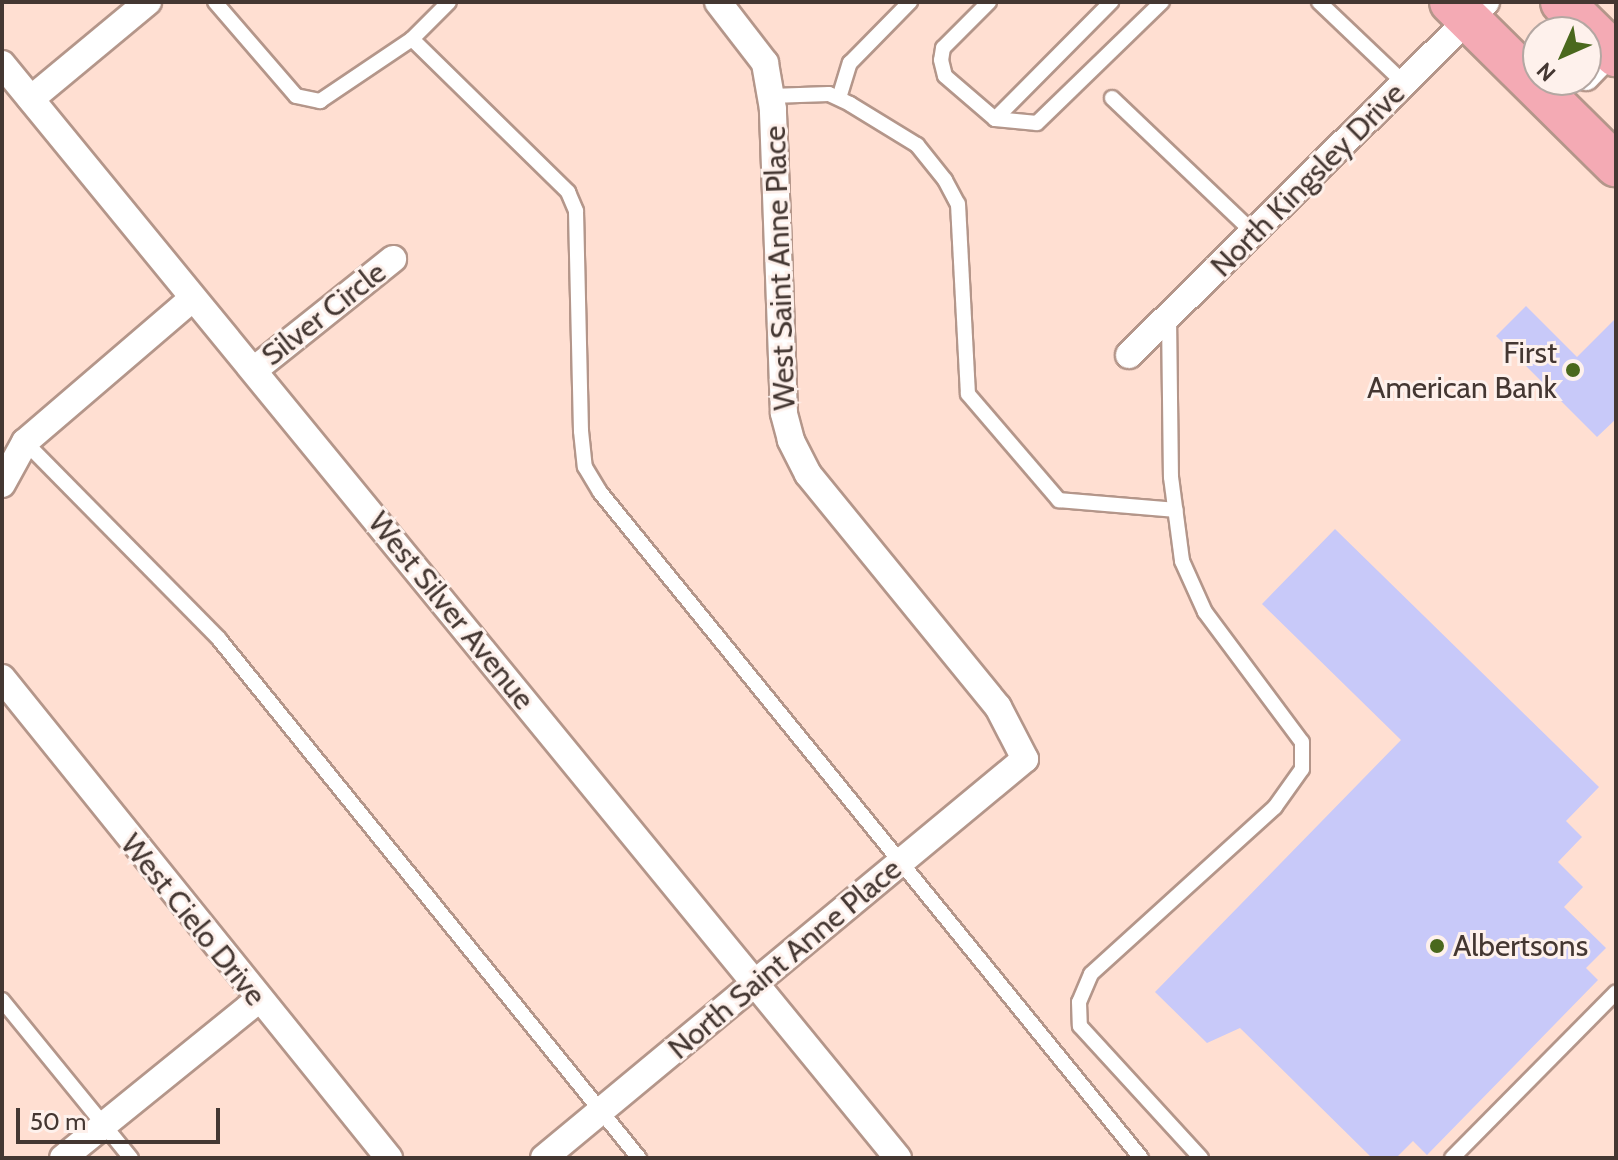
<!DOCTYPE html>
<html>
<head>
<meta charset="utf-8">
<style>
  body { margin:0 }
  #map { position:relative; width:1618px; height:1160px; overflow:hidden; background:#ffdfd2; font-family:Cabin,sans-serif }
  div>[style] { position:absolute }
  .building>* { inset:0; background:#c8c9f9 }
  .roads { filter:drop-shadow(2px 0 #b4968a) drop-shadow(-2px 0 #b4968a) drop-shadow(0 2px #b4968a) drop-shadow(0 -2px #b4968a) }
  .service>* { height:14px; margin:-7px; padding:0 7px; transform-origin:7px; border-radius:7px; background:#fff }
  .minor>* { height:26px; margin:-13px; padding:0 13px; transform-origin:13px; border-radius:13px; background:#fff }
  .primary>* { height:42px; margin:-21px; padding:0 21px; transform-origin:21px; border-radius:21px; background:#f4aab4 }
  .dots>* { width:22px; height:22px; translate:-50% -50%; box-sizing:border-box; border:4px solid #fef1ec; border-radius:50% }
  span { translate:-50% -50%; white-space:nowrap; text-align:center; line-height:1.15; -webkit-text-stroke:6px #fef1ec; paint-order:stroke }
  .street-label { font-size:30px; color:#443732 }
  .poi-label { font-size:30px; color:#443732 }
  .right { translate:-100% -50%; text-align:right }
  .left { translate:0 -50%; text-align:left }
  .frame { position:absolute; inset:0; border:4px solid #443732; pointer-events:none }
  .north { position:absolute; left:1522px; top:16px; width:80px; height:80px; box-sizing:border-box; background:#fef1ec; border:2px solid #b4a7a2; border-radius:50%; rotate:225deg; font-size:22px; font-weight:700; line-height:32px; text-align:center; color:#443732 }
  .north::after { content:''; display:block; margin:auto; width:28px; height:36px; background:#4a681d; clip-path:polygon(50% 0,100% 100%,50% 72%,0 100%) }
  .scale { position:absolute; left:16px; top:1108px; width:204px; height:36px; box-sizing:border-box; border:4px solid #443732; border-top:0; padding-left:10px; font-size:24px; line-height:28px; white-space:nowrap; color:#443732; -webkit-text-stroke:6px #fef1ec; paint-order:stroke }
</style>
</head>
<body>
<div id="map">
  <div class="building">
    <i style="clip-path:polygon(1526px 306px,1577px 357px,1616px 318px,1616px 419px,1597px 437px,1496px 336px)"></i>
    <i style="clip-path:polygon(1335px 529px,1599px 787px,1566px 821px,1582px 837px,1558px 862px,1583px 887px,1564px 907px,1606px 948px,1586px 968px,1598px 980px,1427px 1155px,1413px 1141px,1396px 1158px,1372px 1158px,1240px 1028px,1207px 1043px,1155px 992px,1401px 740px,1262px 604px)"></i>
  </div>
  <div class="roads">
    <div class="service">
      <i style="left:215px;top:2px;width:124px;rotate:49.2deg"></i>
      <i style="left:296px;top:96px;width:25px;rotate:12deg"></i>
      <i style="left:320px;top:101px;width:111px;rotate:-34deg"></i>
      <i style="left:412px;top:39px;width:52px;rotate:-45deg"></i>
      <i style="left:989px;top:2px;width:65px;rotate:135deg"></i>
      <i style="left:943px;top:48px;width:12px;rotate:99deg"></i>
      <i style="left:941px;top:60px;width:16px;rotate:76deg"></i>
      <i style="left:945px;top:76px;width:66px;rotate:40.7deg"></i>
      <i style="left:995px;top:119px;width:165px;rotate:-45.2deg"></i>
      <i style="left:1319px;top:2px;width:119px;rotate:43.6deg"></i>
      <i style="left:412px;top:39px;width:219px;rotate:44.4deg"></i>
      <i style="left:568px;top:192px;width:21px;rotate:67deg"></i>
      <i style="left:576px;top:211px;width:220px;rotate:88.7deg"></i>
      <i style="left:581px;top:431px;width:36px;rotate:84deg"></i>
      <i style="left:585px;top:467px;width:29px;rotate:59deg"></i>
      <i style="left:600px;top:492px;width:858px;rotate:50.91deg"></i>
      <i style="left:771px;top:96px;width:58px;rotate:-2deg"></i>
      <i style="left:829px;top:94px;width:23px;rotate:25deg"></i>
      <i style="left:850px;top:104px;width:79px;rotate:31.5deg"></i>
      <i style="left:917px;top:145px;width:45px;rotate:51.3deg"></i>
      <i style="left:945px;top:180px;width:27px;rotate:62deg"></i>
      <i style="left:958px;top:204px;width:190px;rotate:87deg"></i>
      <i style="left:968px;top:394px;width:140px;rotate:49.4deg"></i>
      <i style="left:1059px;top:500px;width:117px;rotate:4.9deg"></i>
      <i style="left:839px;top:98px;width:37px;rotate:-73deg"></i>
      <i style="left:850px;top:63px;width:86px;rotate:-45.5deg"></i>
      <i style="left:1112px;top:98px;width:197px;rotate:43.6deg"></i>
      <i style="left:995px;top:119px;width:42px;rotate:5.4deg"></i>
      <i style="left:1037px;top:123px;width:174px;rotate:-44.1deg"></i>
      <i style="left:1169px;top:316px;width:161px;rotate:89.3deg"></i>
      <i style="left:1171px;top:477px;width:85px;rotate:82.5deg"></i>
      <i style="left:1182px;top:561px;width:56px;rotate:65.7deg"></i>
      <i style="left:1205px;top:612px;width:162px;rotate:53.3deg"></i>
      <i style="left:1302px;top:742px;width:27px;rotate:90deg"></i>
      <i style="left:1302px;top:769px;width:47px;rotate:125.4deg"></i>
      <i style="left:1275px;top:807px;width:248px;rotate:137.8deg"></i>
      <i style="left:1091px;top:974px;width:30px;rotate:113deg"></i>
      <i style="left:1079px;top:1002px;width:24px;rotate:88deg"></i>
      <i style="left:1080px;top:1026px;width:179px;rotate:47.5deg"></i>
      <i style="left:25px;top:442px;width:276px;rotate:45.4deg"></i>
      <i style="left:219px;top:639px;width:668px;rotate:51.02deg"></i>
      <i style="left:2px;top:1000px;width:204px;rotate:50.8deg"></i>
      <i style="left:1452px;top:1158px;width:233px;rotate:-45.3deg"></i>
    </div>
    <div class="minor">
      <i style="left:2px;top:64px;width:1414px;rotate:50.68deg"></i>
      <i style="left:1586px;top:77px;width:43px;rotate:-45.9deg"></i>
      <i style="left:31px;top:99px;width:152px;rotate:-39.7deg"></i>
      <i style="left:1129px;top:355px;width:502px;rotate:-44.68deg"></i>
      <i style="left:254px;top:370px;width:178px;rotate:-38.6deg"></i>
      <i style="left:2px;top:484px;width:48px;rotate:-61.3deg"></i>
      <i style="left:25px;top:442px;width:221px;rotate:-40.6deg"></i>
      <i style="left:2px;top:678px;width:617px;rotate:51.12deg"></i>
      <i style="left:63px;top:1158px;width:252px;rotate:-39deg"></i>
      <i style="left:544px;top:1158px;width:625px;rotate:-39.68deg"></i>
      <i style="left:1025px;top:759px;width:59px;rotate:-117.4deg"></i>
      <i style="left:998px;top:707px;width:301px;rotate:-129.2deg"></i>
      <i style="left:808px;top:474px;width:38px;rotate:-117deg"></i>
      <i style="left:791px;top:440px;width:28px;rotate:-105deg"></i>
      <i style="left:784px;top:413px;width:304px;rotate:-92.1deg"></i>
      <i style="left:773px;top:109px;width:47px;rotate:-99.9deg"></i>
      <i style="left:765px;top:63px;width:77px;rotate:-127.6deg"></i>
    </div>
    <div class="primary">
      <i style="left:1451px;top:2px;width:232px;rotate:44.7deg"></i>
      <i style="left:1562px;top:2px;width:76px;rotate:44.5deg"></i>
    </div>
  </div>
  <div class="dots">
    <i style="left:1573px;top:370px;background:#4a681d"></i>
    <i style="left:1437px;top:946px;background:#4a681d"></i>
  </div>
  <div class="street-label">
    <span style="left:1308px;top:180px;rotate:-45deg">North Kingsley Drive</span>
    <span style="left:780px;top:268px;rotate:-92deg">West Saint Anne Place</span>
    <span style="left:324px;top:314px;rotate:-38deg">Silver Circle</span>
    <span style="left:451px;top:611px;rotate:51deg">West Silver Avenue</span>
    <span style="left:193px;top:920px;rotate:51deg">West Cielo Drive</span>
    <span style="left:785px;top:959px;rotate:-40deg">North Saint Anne Place</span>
  </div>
  <div class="poi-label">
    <span class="right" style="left:1557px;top:370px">First<br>American Bank</span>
    <span class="left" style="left:1453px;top:946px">Albertsons</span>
  </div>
  <div class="frame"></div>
  <div class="north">N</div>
  <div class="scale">50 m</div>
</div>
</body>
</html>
